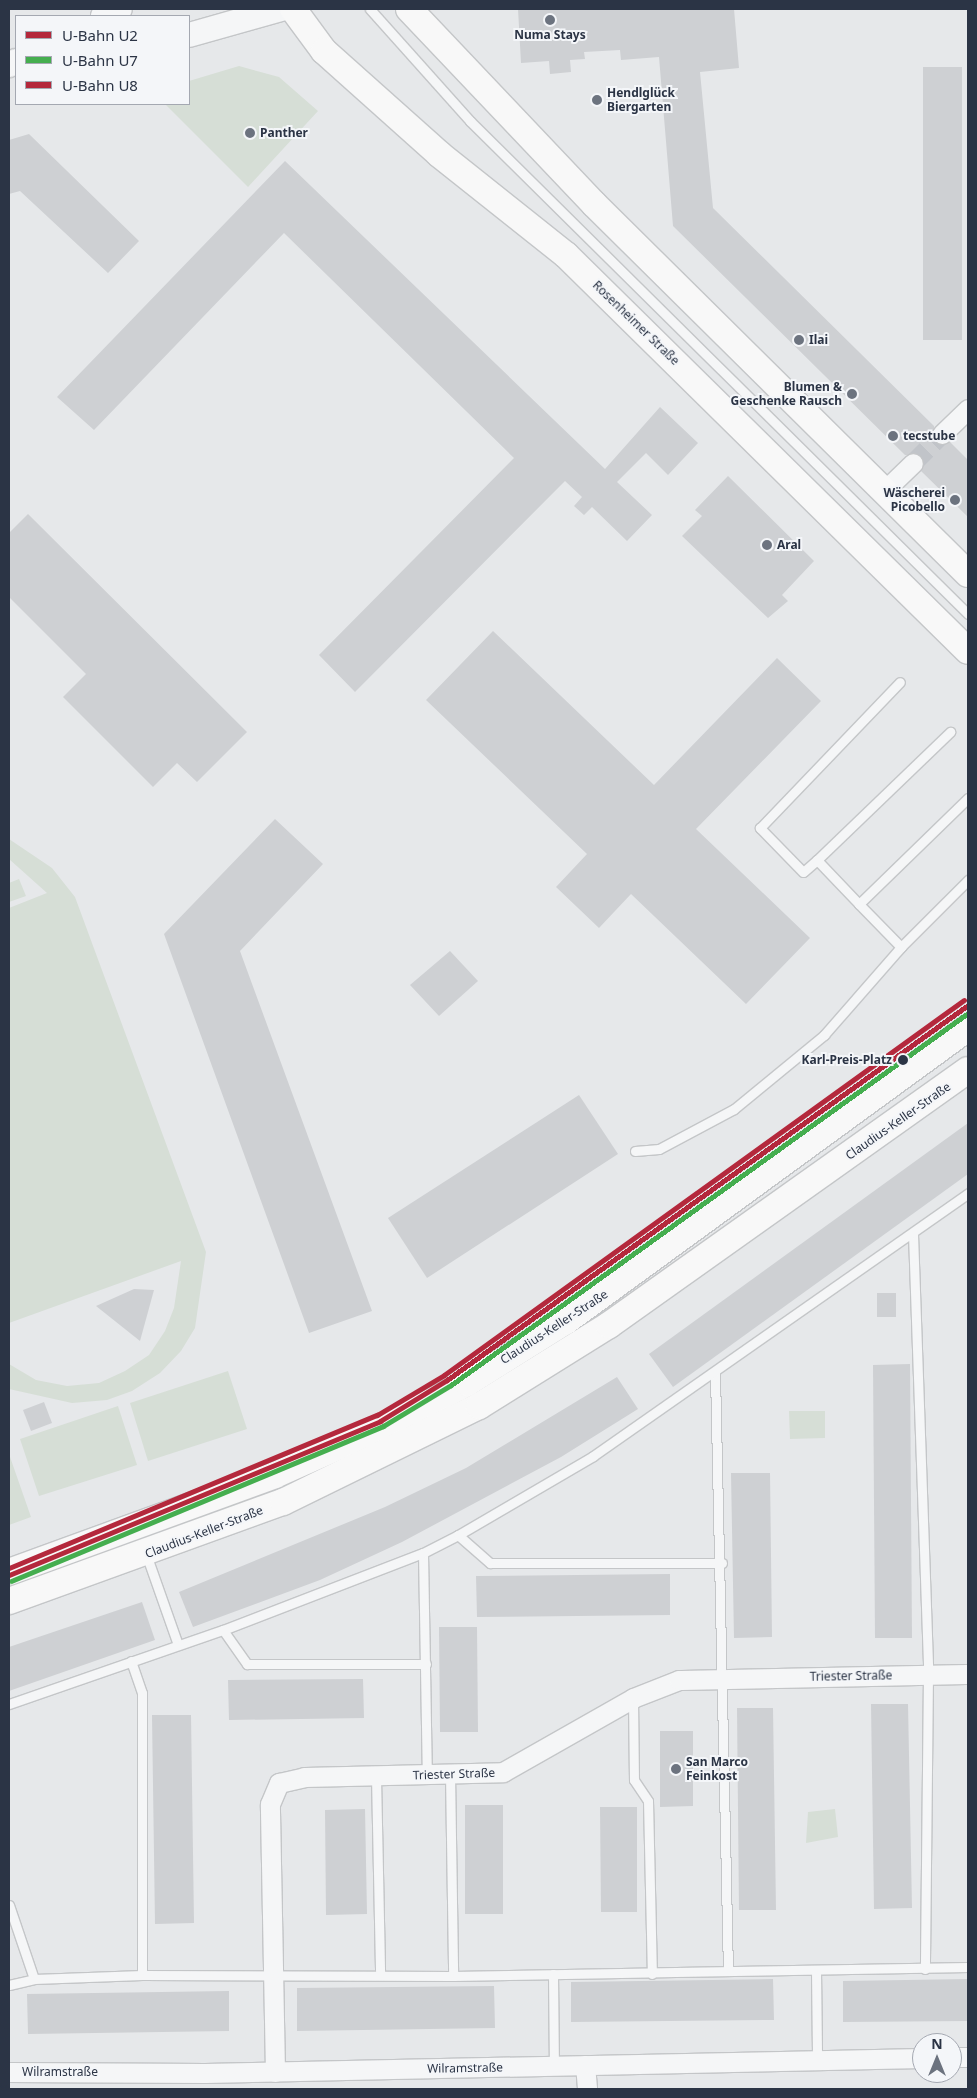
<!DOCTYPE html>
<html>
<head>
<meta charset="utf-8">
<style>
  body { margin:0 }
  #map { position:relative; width:977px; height:2098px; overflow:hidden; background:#e6e8ea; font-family:"Noto Sans",sans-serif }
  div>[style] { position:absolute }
  .green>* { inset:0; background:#d6ded6 }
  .building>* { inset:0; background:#ced0d3 }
  .minor-tunnel>* { height:19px; margin-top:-9.5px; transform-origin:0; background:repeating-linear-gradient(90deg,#c1c4c9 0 19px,transparent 0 28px) }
  .roads { filter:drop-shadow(1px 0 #c4c6c8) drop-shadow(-1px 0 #c4c6c8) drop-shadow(0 1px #c4c6c8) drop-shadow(0 -1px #c4c6c8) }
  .service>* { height:9px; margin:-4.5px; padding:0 4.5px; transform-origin:4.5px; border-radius:4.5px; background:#f5f6f7 }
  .minor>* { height:19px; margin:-9.5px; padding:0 9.5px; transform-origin:9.5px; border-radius:9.5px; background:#f5f6f7 }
  .tertiary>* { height:24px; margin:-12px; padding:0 12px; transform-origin:12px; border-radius:12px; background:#f5f6f7 }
  .secondary>* { height:26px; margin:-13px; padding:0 13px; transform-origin:13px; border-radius:13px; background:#f8f8f8 }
  .metro-1>* { height:5px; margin:-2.5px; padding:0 2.5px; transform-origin:2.5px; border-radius:2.5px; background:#b4283c }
  .metro-2>* { height:5px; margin:-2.5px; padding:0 2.5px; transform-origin:2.5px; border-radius:2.5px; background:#45ae4f }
  .metro-3>* { height:5px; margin:-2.5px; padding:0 2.5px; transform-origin:2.5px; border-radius:2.5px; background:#b4283c }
  .dots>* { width:14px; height:14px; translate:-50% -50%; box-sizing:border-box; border:2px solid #f4f6f9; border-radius:50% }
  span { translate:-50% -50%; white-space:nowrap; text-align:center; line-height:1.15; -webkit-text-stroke:4px #f4f6f9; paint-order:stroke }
  .poi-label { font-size:12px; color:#2b3445; font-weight:700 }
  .left { translate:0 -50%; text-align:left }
  .right { translate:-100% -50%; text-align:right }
  .street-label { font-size:12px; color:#2b3445 }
  .stop-label { font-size:12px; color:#2b3445; font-weight:700 }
  .frame { position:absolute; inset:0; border:10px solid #2b3445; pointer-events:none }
  .legend { position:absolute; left:15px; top:15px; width:175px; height:90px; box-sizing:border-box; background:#f4f6f9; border:1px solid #a4a8b1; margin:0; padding:6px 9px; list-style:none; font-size:15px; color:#2b3445 }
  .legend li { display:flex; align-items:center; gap:10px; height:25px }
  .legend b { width:25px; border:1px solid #a4a8b1 }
  .north { position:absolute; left:912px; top:2033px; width:50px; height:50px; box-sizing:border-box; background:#f4f6f9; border:1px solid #a4a8b1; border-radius:50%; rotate:0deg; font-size:14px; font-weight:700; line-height:20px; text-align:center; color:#2b3445 }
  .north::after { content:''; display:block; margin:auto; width:18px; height:22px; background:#6c737f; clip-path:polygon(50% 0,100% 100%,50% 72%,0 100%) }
</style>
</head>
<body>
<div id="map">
  <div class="green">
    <i style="clip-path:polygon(239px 66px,279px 77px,318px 111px,248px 187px,165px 104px,189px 104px,189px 81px)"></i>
    <i style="clip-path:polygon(9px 839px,52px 868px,75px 897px,206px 1252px,195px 1328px,181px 1351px,160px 1373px,132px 1391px,107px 1400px,72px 1403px,9px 1389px,9px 1364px,36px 1380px,67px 1386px,99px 1383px,125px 1371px,149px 1355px,165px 1331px,174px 1308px,181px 1261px,9px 1323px,9px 908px,47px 893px,9px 859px)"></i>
    <i style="clip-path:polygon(19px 879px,26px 896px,9px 902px,9px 883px)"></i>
    <i style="clip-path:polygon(228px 1371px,247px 1429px,148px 1461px,130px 1403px)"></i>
    <i style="clip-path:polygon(118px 1406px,137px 1465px,39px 1496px,20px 1439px)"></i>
    <i style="clip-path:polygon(789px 1411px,825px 1411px,825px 1438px,790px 1439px)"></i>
    <i style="clip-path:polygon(9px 1454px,31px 1517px,9px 1525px)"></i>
    <i style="clip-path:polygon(835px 1809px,838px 1837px,806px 1843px,808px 1812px)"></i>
  </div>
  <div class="building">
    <i style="clip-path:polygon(518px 9px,734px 9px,739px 68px,700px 72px,713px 208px,934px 426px,934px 442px,950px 442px,968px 460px,968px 517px,921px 471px,921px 455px,905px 455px,673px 226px,659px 57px,621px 60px,620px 50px,584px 52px,585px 59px,570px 60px,571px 72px,550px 74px,549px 61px,521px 63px)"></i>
    <i style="clip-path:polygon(923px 67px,962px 67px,962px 340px,923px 340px)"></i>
    <i style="clip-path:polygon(29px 134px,139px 241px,108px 273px,20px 191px,9px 194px,9px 140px)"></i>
    <i style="clip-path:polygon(285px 161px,605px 469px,660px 407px,698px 443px,668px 475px,646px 453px,617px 482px,652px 515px,627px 541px,592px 507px,584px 515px,574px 506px,582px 497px,565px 481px,355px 692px,319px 655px,514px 458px,284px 233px,94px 430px,57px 397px)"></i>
    <i style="clip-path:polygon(728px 476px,814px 561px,782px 595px,788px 601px,768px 618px,682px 536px,702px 516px,695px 510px)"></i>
    <i style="clip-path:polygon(28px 514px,247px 732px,197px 782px,177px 763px,153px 787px,63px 697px,86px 674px,9px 597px,9px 533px)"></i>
    <i style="clip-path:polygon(493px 631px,654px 785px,777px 658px,821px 701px,696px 829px,810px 938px,746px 1004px,631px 894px,599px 928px,556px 887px,587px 854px,426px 700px)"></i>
    <i style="clip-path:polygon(275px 819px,323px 864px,240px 951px,372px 1311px,309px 1333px,164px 934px)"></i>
    <i style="clip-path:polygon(450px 951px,478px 981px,439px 1016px,410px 985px)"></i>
    <i style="clip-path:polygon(579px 1095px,618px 1154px,427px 1278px,388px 1218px)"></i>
    <i style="clip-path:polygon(968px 1123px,968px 1174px,673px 1387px,649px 1354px)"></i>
    <i style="clip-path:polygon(134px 1289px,154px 1290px,140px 1341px,96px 1306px)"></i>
    <i style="clip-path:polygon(877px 1293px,896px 1293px,896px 1317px,877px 1317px)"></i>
    <i style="clip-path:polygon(910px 1364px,912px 1638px,875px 1638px,873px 1365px)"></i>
    <i style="clip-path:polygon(617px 1377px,638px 1409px,561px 1457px,402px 1542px,320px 1580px,193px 1627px,179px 1592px,385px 1507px,466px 1468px)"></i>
    <i style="clip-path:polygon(44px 1402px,52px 1423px,31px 1431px,23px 1410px)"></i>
    <i style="clip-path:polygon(731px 1473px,770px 1473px,772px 1637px,734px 1638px)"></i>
    <i style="clip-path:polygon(670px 1574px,670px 1615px,477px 1617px,476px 1576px)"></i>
    <i style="clip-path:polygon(142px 1602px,155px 1640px,9px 1691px,9px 1647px)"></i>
    <i style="clip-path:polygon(439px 1627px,477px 1627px,478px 1732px,440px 1732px)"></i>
    <i style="clip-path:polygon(363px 1679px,364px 1718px,229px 1720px,228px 1680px)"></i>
    <i style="clip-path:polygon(871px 1704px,908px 1704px,912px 1908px,874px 1909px)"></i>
    <i style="clip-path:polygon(737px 1708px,773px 1708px,776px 1910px,739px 1910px)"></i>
    <i style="clip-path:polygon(152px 1715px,191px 1715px,194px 1923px,155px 1924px)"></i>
    <i style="clip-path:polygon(660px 1731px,693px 1731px,693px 1806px,660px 1807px)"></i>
    <i style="clip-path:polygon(465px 1805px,503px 1805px,503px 1914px,465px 1914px)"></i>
    <i style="clip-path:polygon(600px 1807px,637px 1807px,637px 1912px,601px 1912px)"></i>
    <i style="clip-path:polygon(365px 1809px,367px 1914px,326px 1915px,325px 1810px)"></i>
    <i style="clip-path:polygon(773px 1979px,774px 2020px,571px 2022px,571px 1982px)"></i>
    <i style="clip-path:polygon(968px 1979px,968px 2021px,843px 2022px,843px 1981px)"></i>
    <i style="clip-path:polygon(494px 1986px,495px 2028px,297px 2031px,297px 1988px)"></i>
    <i style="clip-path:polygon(229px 1991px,229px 2031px,28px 2034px,27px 1994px)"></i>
  </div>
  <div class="minor-tunnel">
    <i style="left:913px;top:463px;width:41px;rotate:-45deg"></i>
  </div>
  <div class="roads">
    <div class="service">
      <i style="left:370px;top:9px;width:150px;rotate:48.2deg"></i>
      <i style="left:470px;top:121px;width:701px;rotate:44.71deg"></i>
      <i style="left:817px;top:860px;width:18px;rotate:139deg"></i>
      <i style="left:803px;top:872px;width:62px;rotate:-134.3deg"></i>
      <i style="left:760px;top:828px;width:202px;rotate:-46.2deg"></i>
      <i style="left:859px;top:904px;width:61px;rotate:-133.7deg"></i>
      <i style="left:817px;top:860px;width:185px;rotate:-43.9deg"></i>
      <i style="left:901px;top:947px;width:60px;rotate:-134.3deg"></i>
      <i style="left:859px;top:904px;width:152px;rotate:-44.2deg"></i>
      <i style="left:635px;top:1151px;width:24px;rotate:-5deg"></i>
      <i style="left:659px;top:1149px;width:85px;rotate:-28.1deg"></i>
      <i style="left:734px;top:1109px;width:117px;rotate:-39.4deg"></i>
      <i style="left:824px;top:1035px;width:117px;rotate:-48.8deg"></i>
      <i style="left:901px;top:947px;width:95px;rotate:-45deg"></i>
      <i style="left:913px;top:1234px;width:440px;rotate:88deg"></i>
      <i style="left:928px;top:1674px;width:295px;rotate:90.6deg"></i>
      <i style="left:715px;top:1372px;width:599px;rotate:88.76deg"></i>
      <i style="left:458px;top:1535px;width:43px;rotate:41.2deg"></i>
      <i style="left:490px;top:1563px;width:232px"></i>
      <i style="left:423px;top:1553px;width:221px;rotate:89deg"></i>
      <i style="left:146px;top:1554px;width:96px;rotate:70.6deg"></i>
      <i style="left:223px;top:1630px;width:42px;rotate:54.8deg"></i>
      <i style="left:247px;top:1664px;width:179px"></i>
      <i style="left:131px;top:1661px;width:34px;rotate:71deg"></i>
      <i style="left:142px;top:1693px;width:282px;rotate:90deg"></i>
      <i style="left:633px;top:1699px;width:81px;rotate:89.3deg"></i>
      <i style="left:634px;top:1780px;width:25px;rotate:56deg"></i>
      <i style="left:648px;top:1801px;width:173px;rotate:88.7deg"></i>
      <i style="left:9px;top:1704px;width:226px;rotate:-19.1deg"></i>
      <i style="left:223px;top:1630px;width:214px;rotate:-21.1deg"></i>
      <i style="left:423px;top:1553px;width:39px;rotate:-27deg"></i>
      <i style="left:458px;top:1535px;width:156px;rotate:-30.3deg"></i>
      <i style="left:593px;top:1456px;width:458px;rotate:-35deg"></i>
      <i style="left:450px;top:1774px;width:202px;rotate:89.1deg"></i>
      <i style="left:376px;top:1777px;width:198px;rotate:88.8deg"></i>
      <i style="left:9px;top:1905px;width:78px;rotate:71.3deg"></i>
      <i style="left:816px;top:1971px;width:88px;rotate:89.3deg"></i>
      <i style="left:553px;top:1974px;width:92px;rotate:89.4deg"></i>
      <i style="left:9px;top:1985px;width:26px;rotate:-13deg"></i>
      <i style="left:34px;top:1979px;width:108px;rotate:-2.1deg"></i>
      <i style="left:142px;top:1975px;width:311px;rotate:0.2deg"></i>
      <i style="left:453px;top:1976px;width:515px;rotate:-1deg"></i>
    </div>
    <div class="minor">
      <i style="left:942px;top:434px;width:36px;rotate:-44deg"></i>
      <i style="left:884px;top:491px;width:40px;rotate:-44deg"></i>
      <i style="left:952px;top:2057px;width:16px"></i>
      <i style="left:585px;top:2065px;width:24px;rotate:85deg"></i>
      <i style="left:9px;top:2072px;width:196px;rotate:0.3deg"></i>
      <i style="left:205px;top:2073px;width:717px;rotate:-1.2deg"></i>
      <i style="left:275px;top:2072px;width:268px;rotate:-91.1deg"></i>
      <i style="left:270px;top:1804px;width:23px;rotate:-67deg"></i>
      <i style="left:279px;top:1783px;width:26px;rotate:-13deg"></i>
      <i style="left:304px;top:1777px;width:199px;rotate:-1.4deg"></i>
      <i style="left:503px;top:1772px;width:150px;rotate:-29.6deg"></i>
      <i style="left:633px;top:1698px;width:49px;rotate:-21.4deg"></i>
      <i style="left:679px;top:1680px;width:289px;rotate:-1.2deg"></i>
    </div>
    <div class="tertiary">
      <i style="left:103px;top:16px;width:18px;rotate:-22deg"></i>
      <i style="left:189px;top:35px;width:96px;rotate:-15.8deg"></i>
      <i style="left:9px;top:65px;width:8px;rotate:-30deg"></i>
    </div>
    <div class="secondary">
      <i style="left:293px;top:9px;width:52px;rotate:53.6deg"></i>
      <i style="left:324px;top:51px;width:154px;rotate:41.8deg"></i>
      <i style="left:439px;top:154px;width:162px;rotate:38.5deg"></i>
      <i style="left:566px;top:255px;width:564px;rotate:44.57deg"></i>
      <i style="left:409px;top:9px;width:269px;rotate:46.5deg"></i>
      <i style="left:594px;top:204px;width:526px;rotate:44.69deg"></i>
      <i style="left:9px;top:1572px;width:283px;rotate:-20deg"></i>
      <i style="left:275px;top:1475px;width:123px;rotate:-24.1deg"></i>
      <i style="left:387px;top:1425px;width:90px;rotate:-27.7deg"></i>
      <i style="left:467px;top:1383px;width:117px;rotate:-32.1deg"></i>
      <i style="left:566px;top:1321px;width:497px;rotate:-36.1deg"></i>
      <i style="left:9px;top:1601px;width:291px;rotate:-19.9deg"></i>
      <i style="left:283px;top:1502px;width:218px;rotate:-26.1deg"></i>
      <i style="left:479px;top:1406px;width:153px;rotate:-31.9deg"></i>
      <i style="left:609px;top:1325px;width:440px;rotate:-35.4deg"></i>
    </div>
  </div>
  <div class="metro-1">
    <i style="left:9px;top:1575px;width:402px;rotate:-22.5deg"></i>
    <i style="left:380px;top:1421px;width:79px;rotate:-31.5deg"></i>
    <i style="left:447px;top:1380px;width:642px;rotate:-35.75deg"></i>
  </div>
  <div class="metro-2">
    <i style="left:11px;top:1581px;width:403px;rotate:-22.6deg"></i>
    <i style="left:383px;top:1426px;width:79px;rotate:-31.1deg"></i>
    <i style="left:451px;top:1385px;width:637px;rotate:-35.74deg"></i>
  </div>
  <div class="metro-3">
    <i style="left:9px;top:1568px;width:399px;rotate:-22.6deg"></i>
    <i style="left:377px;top:1415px;width:78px;rotate:-30.8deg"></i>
    <i style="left:444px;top:1375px;width:641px;rotate:-35.8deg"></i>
  </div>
  <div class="dots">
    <i style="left:550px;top:20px;background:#6c737f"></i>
    <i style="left:597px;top:100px;background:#6c737f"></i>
    <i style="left:250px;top:133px;background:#6c737f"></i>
    <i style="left:799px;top:340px;background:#6c737f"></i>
    <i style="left:852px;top:394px;background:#6c737f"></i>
    <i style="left:893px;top:436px;background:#6c737f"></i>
    <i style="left:955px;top:500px;background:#6c737f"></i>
    <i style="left:767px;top:545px;background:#6c737f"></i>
    <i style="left:903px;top:1060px;background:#2b3445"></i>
    <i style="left:676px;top:1769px;background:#6c737f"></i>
  </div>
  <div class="poi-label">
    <span style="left:550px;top:35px">Numa Stays</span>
    <span class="left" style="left:607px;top:100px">Hendlglück<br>Biergarten</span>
    <span class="left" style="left:260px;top:133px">Panther</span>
    <span class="left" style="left:809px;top:340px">Ilai</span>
    <span class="right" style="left:842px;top:394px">Blumen &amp;<br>Geschenke Rausch</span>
    <span class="left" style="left:903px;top:436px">tecstube</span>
    <span class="right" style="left:945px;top:500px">Wäscherei<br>Picobello</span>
    <span class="left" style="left:777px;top:545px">Aral</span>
    <span class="left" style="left:686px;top:1769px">San Marco<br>Feinkost</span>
  </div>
  <div class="street-label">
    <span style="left:636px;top:323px;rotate:44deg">Rosenheimer Straße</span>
    <span style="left:898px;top:1121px;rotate:-35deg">Claudius-Keller-Straße</span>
    <span style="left:554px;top:1327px;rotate:-33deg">Claudius-Keller-Straße</span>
    <span style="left:204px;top:1532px;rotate:-21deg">Claudius-Keller-Straße</span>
    <span style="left:851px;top:1676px;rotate:-1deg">Triester Straße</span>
    <span style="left:454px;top:1774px;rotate:-2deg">Triester Straße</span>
    <span style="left:465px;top:2068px;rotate:-1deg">Wilramstraße</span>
    <span style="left:60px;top:2072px">Wilramstraße</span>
  </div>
  <div class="stop-label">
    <span class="right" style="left:892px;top:1060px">Karl-Preis-Platz</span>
  </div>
  <div class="frame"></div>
  <ul class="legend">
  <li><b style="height:6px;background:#b4283c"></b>U-Bahn U2</li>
  <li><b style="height:6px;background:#45ae4f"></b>U-Bahn U7</li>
  <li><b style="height:6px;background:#b4283c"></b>U-Bahn U8</li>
  </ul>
  <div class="north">N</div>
</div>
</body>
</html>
